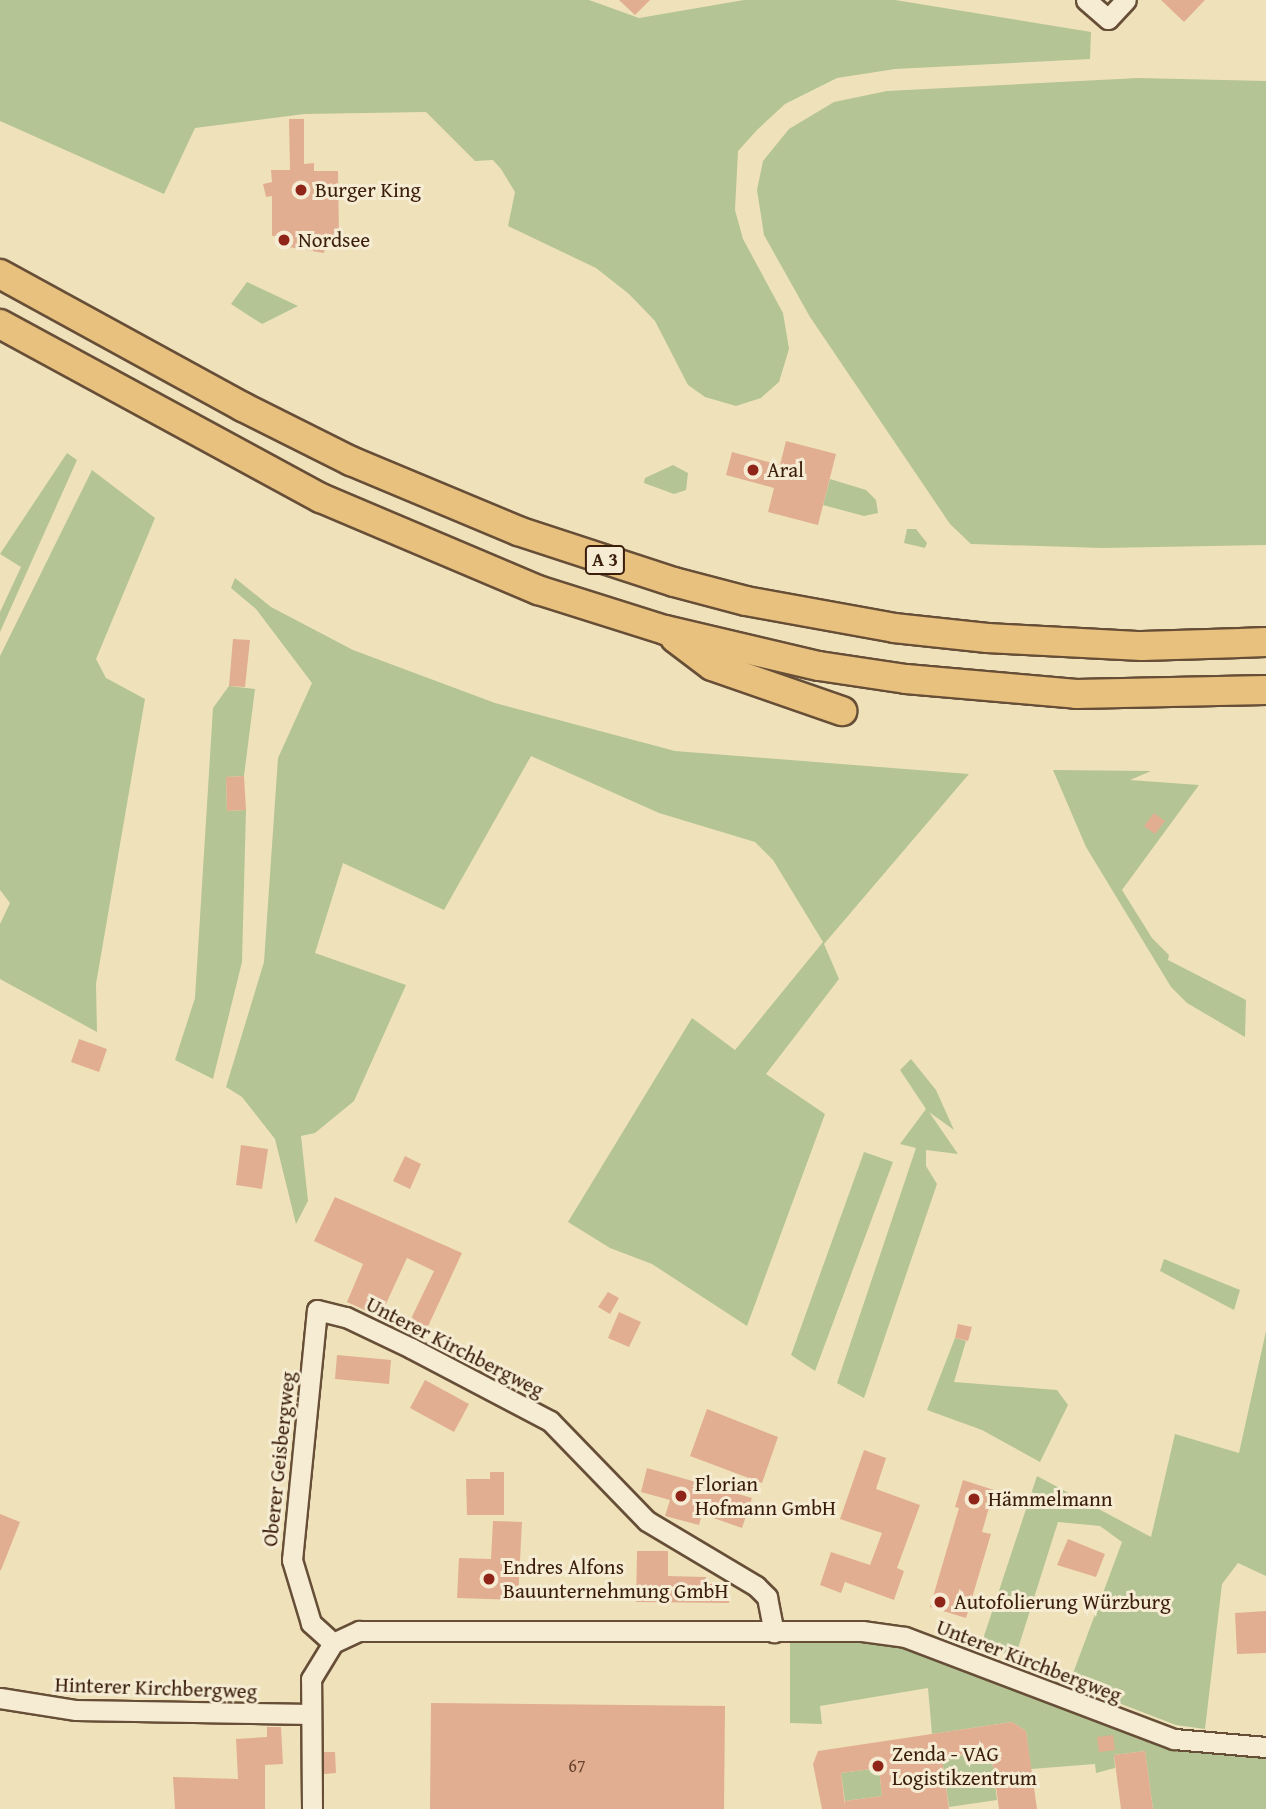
<!DOCTYPE html>
<html>
<head>
<meta charset="utf-8">
<style>
  body { margin:0 }
  #map { position:relative; width:1266px; height:1809px; overflow:hidden; background:#efe2bb; font-family:"Gentium Book Plus",serif }
  div>[style] { position:absolute }
  .green>* { inset:0; background:#b4c494 }
  .building>* { inset:0; background:#e1ae91 }
  .roads { filter:drop-shadow(2px 0 #674e37) drop-shadow(-2px 0 #674e37) drop-shadow(0 2px #674e37) drop-shadow(0 -2px #674e37) }
  .minor>* { height:19px; margin:-9.5px; padding:0 9.5px; transform-origin:9.5px; border-radius:9.5px; background:#f5ecd3 }
  .highway>* { height:28px; margin:-14px; padding:0 14px; transform-origin:14px; border-radius:14px; background:#e8c17e }
  .dots>* { width:19px; height:19px; translate:-50% -50%; box-sizing:border-box; border:4px solid #f5ecd3; border-radius:50% }
  span { translate:-50% -50%; white-space:nowrap; text-align:center; line-height:1.15; -webkit-text-stroke:6px #f5ecd3; paint-order:stroke }
  .number-label { font-size:18px; color:#64412c }
  .number-label span { -webkit-text-stroke-width:0 }
  .shield-label span { padding:2px 5px; background:#f5ecd3; border:2px solid; border-radius:5px; -webkit-text-stroke-width:0 }
  .shield-label { font-size:19px; color:#3a1d0b; font-weight:700 }
  .poi-label { font-size:21px; color:#3a1d0b }
  .left { translate:0 -50%; text-align:left }
  .street-label { font-size:21px; color:#3a1d0b }
</style>
</head>
<body>
<div id="map">
  <div class="green">
    <i style="clip-path:polygon(0 0,589px 0,639px 18px,744px 0,895px 0,1091px 32px,1090px 59px,895px 69px,837px 78px,785px 104px,757px 130px,738px 151px,735px 210px,743px 239px,783px 313px,789px 349px,779px 382px,761px 398px,736px 406px,705px 397px,688px 385px,655px 321px,629px 294px,596px 268px,508px 226px,515px 192px,501px 169px,493px 160px,475px 161px,426px 112px,304px 114px,195px 128px,164px 194px,0 121px)"></i>
    <i style="clip-path:polygon(1138px 78px,1266px 81px,1266px 545px,1102px 548px,971px 544px,950px 524px,810px 317px,764px 235px,757px 190px,763px 161px,789px 129px,834px 102px,887px 91px)"></i>
    <i style="clip-path:polygon(247px 282px,298px 306px,262px 324px,231px 304px)"></i>
    <i style="clip-path:polygon(67px 453px,77px 460px,0 632px,0 612px,21px 567px,0 554px)"></i>
    <i style="clip-path:polygon(673px 465px,688px 473px,686px 490px,674px 494px,644px 483px,645px 478px)"></i>
    <i style="clip-path:polygon(92px 470px,155px 518px,96px 659px,106px 678px,145px 699px,96px 984px,97px 1032px,0 979px,0 924px,10px 903px,0 890px,0 656px)"></i>
    <i style="clip-path:polygon(830px 479px,866px 490px,876px 500px,878px 513px,864px 516px,823px 505px)"></i>
    <i style="clip-path:polygon(907px 529px,916px 529px,927px 543px,925px 548px,904px 543px)"></i>
    <i style="clip-path:polygon(235px 578px,271px 607px,353px 650px,495px 703px,675px 751px,969px 774px,824px 944px,839px 979px,766px 1074px,825px 1114px,747px 1326px,652px 1264px,610px 1248px,568px 1222px,692px 1018px,735px 1050px,823px 942px,773px 860px,755px 842px,659px 813px,531px 756px,444px 910px,343px 863px,315px 953px,406px 985px,354px 1101px,315px 1133px,301px 1136px,308px 1201px,296px 1224px,275px 1139px,242px 1097px,226px 1087px,264px 962px,278px 758px,312px 683px,256px 609px,231px 588px)"></i>
    <i style="clip-path:polygon(229px 686px,255px 689px,244px 776px,226px 777px,227px 811px,246px 810px,242px 962px,213px 1079px,175px 1060px,195px 998px,213px 708px)"></i>
    <i style="clip-path:polygon(1053px 770px,1151px 771px,1130px 780px,1199px 785px,1122px 890px,1152px 938px,1169px 955px,1168px 960px,1246px 1000px,1245px 1037px,1187px 1003px,1171px 987px,1086px 847px)"></i>
    <i style="clip-path:polygon(911px 1059px,936px 1090px,954px 1130px,929px 1112px,958px 1154px,926px 1150px,926px 1166px,937px 1184px,864px 1398px,837px 1383px,916px 1148px,900px 1144px,926px 1109px,900px 1070px)"></i>
    <i style="clip-path:polygon(864px 1152px,893px 1162px,815px 1371px,791px 1355px)"></i>
    <i style="clip-path:polygon(1164px 1259px,1240px 1290px,1234px 1310px,1160px 1271px)"></i>
    <i style="clip-path:polygon(1266px 1331px,1266px 1576px,1238px 1563px,1222px 1584px,1205px 1729px,1176px 1725px,1069px 1684px,1122px 1542px,1100px 1526px,1058px 1522px,1015px 1658px,982px 1642px,1037px 1476px,1151px 1537px,1175px 1434px,1239px 1453px)"></i>
    <i style="clip-path:polygon(955px 1338px,966px 1341px,954px 1382px,1057px 1390px,1068px 1405px,1040px 1462px,982px 1430px,927px 1410px)"></i>
    <i style="clip-path:polygon(862px 1631px,1104px 1716px,1266px 1747px,1266px 1809px,1153px 1809px,1145px 1751px,1114px 1755px,1115px 1768px,1096px 1773px,1095px 1764px,1031px 1769px,1026px 1731px,1012px 1722px,932px 1734px,928px 1688px,820px 1706px,822px 1724px,790px 1723px,790px 1632px)"></i>
    <i style="clip-path:polygon(991px 1751px,997px 1800px,949px 1807px,942px 1758px)"></i>
    <i style="clip-path:polygon(879px 1768px,882px 1796px,845px 1801px,841px 1773px)"></i>
  </div>
  <div class="building">
    <i style="clip-path:polygon(619px 0,650px 0,635px 15px)"></i>
    <i style="clip-path:polygon(1161px 0,1205px 0,1184px 22px)"></i>
    <i style="clip-path:polygon(289px 119px,304px 119px,304px 164px,314px 163px,314px 171px,338px 171px,339px 237px,327px 237px,324px 253px,277px 245px,277px 236px,272px 236px,272px 196px,266px 197px,263px 184px,272px 182px,271px 170px,290px 170px)"></i>
    <i style="clip-path:polygon(786px 441px,836px 454px,818px 525px,768px 512px,774px 488px,726px 475px,732px 452px,780px 465px)"></i>
    <i style="clip-path:polygon(233px 639px,250px 640px,245px 687px,229px 686px)"></i>
    <i style="clip-path:polygon(244px 776px,246px 810px,227px 811px,226px 777px)"></i>
    <i style="clip-path:polygon(1154px 813px,1165px 821px,1155px 834px,1144px 826px)"></i>
    <i style="clip-path:polygon(79px 1039px,107px 1049px,99px 1072px,71px 1062px)"></i>
    <i style="clip-path:polygon(241px 1145px,268px 1149px,262px 1189px,236px 1185px)"></i>
    <i style="clip-path:polygon(405px 1156px,421px 1164px,410px 1189px,393px 1181px)"></i>
    <i style="clip-path:polygon(335px 1197px,462px 1253px,424px 1335px,407px 1327px,434px 1271px,407px 1258px,380px 1317px,347px 1302px,363px 1264px,314px 1241px)"></i>
    <i style="clip-path:polygon(608px 1292px,619px 1298px,610px 1314px,598px 1307px)"></i>
    <i style="clip-path:polygon(619px 1312px,641px 1322px,629px 1347px,608px 1338px)"></i>
    <i style="clip-path:polygon(958px 1324px,972px 1327px,968px 1341px,955px 1338px)"></i>
    <i style="clip-path:polygon(337px 1355px,391px 1360px,389px 1384px,335px 1379px)"></i>
    <i style="clip-path:polygon(425px 1380px,469px 1404px,454px 1432px,410px 1408px)"></i>
    <i style="clip-path:polygon(707px 1409px,778px 1437px,762px 1483px,690px 1456px)"></i>
    <i style="clip-path:polygon(864px 1450px,886px 1458px,876px 1489px,920px 1505px,897px 1568px,904px 1571px,894px 1600px,845px 1582px,841px 1593px,820px 1585px,831px 1552px,870px 1565px,882px 1533px,840px 1519px)"></i>
    <i style="clip-path:polygon(647px 1468px,752px 1498px,742px 1528px,702px 1514px,699px 1525px,665px 1516px,670px 1500px,641px 1492px)"></i>
    <i style="clip-path:polygon(490px 1472px,504px 1472px,504px 1515px,467px 1515px,466px 1479px,490px 1479px)"></i>
    <i style="clip-path:polygon(963px 1480px,994px 1490px,982px 1532px,991px 1534px,966px 1618px,930px 1607px,959px 1508px,955px 1507px)"></i>
    <i style="clip-path:polygon(0 1514px,20px 1522px,1px 1570px,0 1570px)"></i>
    <i style="clip-path:polygon(493px 1521px,522px 1522px,518px 1600px,457px 1598px,459px 1558px,491px 1559px)"></i>
    <i style="clip-path:polygon(1068px 1539px,1105px 1554px,1096px 1577px,1057px 1565px)"></i>
    <i style="clip-path:polygon(637px 1551px,668px 1551px,668px 1576px,706px 1577px,705px 1584px,729px 1584px,729px 1603px,636px 1602px)"></i>
    <i style="clip-path:polygon(1266px 1611px,1266px 1653px,1237px 1654px,1235px 1613px)"></i>
    <i style="clip-path:polygon(431px 1703px,725px 1706px,724px 1809px,430px 1809px)"></i>
    <i style="clip-path:polygon(evenodd,1012px 1722px,1026px 1731px,1037px 1809px,999px 1809px,991px 1751px,942px 1758px,949px 1809px,822px 1809px,813px 1764px,818px 1751px,1012px 1722px,879px 1768px,882px 1796px,845px 1801px,845px 1805px,841px 1773px,879px 1768px)"></i>
    <i style="clip-path:polygon(267px 1727px,281px 1727px,283px 1764px,265px 1765px,265px 1809px,175px 1809px,173px 1777px,238px 1779px,236px 1739px,267px 1737px)"></i>
    <i style="clip-path:polygon(1113px 1735px,1115px 1750px,1099px 1752px,1097px 1737px)"></i>
    <i style="clip-path:polygon(1145px 1751px,1153px 1809px,1121px 1809px,1114px 1755px)"></i>
    <i style="clip-path:polygon(324px 1752px,335px 1752px,336px 1773px,324px 1774px)"></i>
  </div>
  <div class="roads">
    <div class="minor">
      <i style="left:1086px;top:0;width:29px;rotate:41deg"></i>
      <i style="left:1108px;top:19px;width:26px;rotate:-47deg"></i>
      <i style="left:333px;top:1643px;width:30px;rotate:-138deg"></i>
      <i style="left:311px;top:1623px;width:66px;rotate:-106.8deg"></i>
      <i style="left:292px;top:1560px;width:251px;rotate:-84.3deg"></i>
      <i style="left:317px;top:1310px;width:30px;rotate:14deg"></i>
      <i style="left:346px;top:1317px;width:72px;rotate:25.5deg"></i>
      <i style="left:411px;top:1348px;width:157px;rotate:27.7deg"></i>
      <i style="left:550px;top:1421px;width:139px;rotate:45.9deg"></i>
      <i style="left:647px;top:1521px;width:127px;rotate:30.8deg"></i>
      <i style="left:756px;top:1586px;width:16px;rotate:45deg"></i>
      <i style="left:767px;top:1597px;width:36px;rotate:79deg"></i>
      <i style="left:0;top:1698px;width:77px;rotate:9deg"></i>
      <i style="left:76px;top:1710px;width:235px;rotate:1deg"></i>
      <i style="left:312px;top:1809px;width:130px;rotate:-90.4deg"></i>
      <i style="left:311px;top:1679px;width:42px;rotate:-58.6deg"></i>
      <i style="left:333px;top:1643px;width:29px;rotate:-25deg"></i>
      <i style="left:359px;top:1631px;width:503px"></i>
      <i style="left:862px;top:1631px;width:43px;rotate:7.9deg"></i>
      <i style="left:905px;top:1637px;width:288px;rotate:20.8deg"></i>
      <i style="left:1174px;top:1739px;width:92px;rotate:5deg"></i>
    </div>
    <div class="highway">
      <i style="left:0;top:274px;width:277px;rotate:28.7deg"></i>
      <i style="left:243px;top:407px;width:121px;rotate:26.6deg"></i>
      <i style="left:351px;top:461px;width:181px;rotate:22.7deg"></i>
      <i style="left:518px;top:531px;width:164px;rotate:18.1deg"></i>
      <i style="left:674px;top:582px;width:74px;rotate:14.8deg"></i>
      <i style="left:746px;top:601px;width:150px;rotate:10.3deg"></i>
      <i style="left:894px;top:628px;width:94px;rotate:6.1deg"></i>
      <i style="left:987px;top:638px;width:155px;rotate:3deg"></i>
      <i style="left:1142px;top:646px;width:124px;rotate:-1.8deg"></i>
      <i style="left:0;top:324px;width:365px;rotate:28.5deg"></i>
      <i style="left:321px;top:498px;width:236px;rotate:23deg"></i>
      <i style="left:538px;top:590px;width:133px;rotate:17.5deg"></i>
      <i style="left:665px;top:630px;width:158px;rotate:13.2deg"></i>
      <i style="left:819px;top:666px;width:88px;rotate:8.5deg"></i>
      <i style="left:906px;top:679px;width:171px;rotate:5deg"></i>
      <i style="left:1076px;top:694px;width:190px;rotate:-1.2deg"></i>
      <i style="left:675px;top:638px;width:46px;rotate:37.1deg"></i>
      <i style="left:712px;top:666px;width:138px;rotate:19.1deg"></i>
    </div>
  </div>
  <div class="dots">
    <i style="left:301px;top:190px;background:#8f2418"></i>
    <i style="left:284px;top:240px;background:#8f2418"></i>
    <i style="left:753px;top:470px;background:#8f2418"></i>
    <i style="left:681px;top:1496px;background:#8f2418"></i>
    <i style="left:974px;top:1499px;background:#8f2418"></i>
    <i style="left:489px;top:1579px;background:#8f2418"></i>
    <i style="left:940px;top:1602px;background:#8f2418"></i>
    <i style="left:878px;top:1766px;background:#8f2418"></i>
  </div>
  <div class="number-label">
    <span style="left:577px;top:1766px">67</span>
  </div>
  <div class="shield-label">
    <span style="left:605px;top:560px">A 3</span>
  </div>
  <div class="poi-label">
    <span class="left" style="left:315px;top:190px">Burger King</span>
    <span class="left" style="left:298px;top:240px">Nordsee</span>
    <span class="left" style="left:767px;top:470px">Aral</span>
    <span class="left" style="left:695px;top:1496px">Florian<br>Hofmann GmbH</span>
    <span class="left" style="left:988px;top:1499px">Hämmelmann</span>
    <span class="left" style="left:503px;top:1579px">Endres Alfons<br>Bauunternehmung GmbH</span>
    <span class="left" style="left:954px;top:1602px">Autofolierung Würzburg</span>
    <span class="left" style="left:892px;top:1766px">Zenda - VAG<br>Logistikzentrum</span>
  </div>
  <div class="street-label">
    <span style="left:455px;top:1347px;rotate:27deg">Unterer Kirchbergweg</span>
    <span style="left:279px;top:1459px;rotate:-84deg">Oberer Geisbergweg</span>
    <span style="left:1029px;top:1661px;rotate:21deg">Unterer Kirchbergweg</span>
    <span style="left:156px;top:1688px;rotate:2deg">Hinterer Kirchbergweg</span>
  </div>
</div>
</body>
</html>
